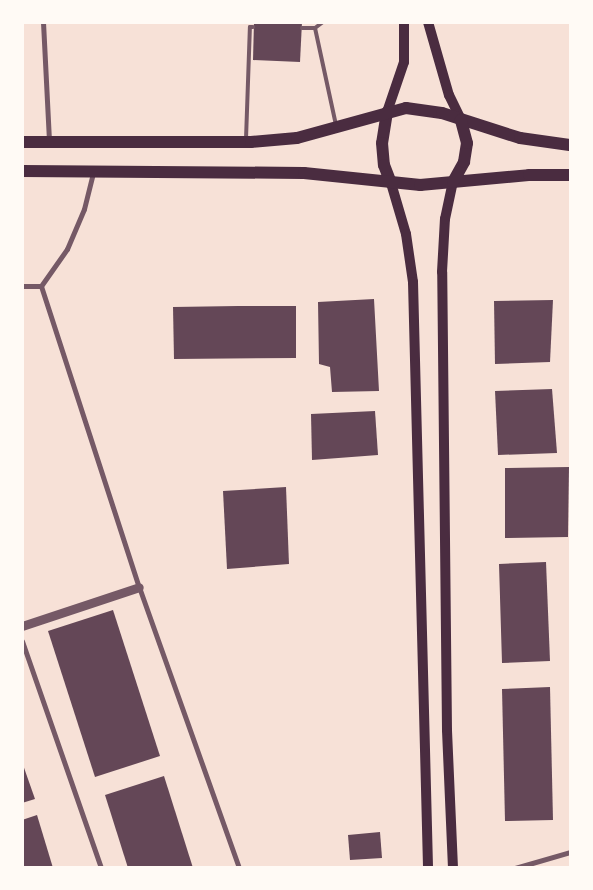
<!DOCTYPE html>
<html>
<head>
<meta charset="utf-8">
<style>
  body { margin:0 }
  #map { position:relative; width:593px; height:890px; overflow:hidden; background:#f7e1d7; font-family:"PT Serif",serif }
  div>[style] { position:absolute }
  .building>* { inset:0; background:#644757 }
  .service>* { height:4px; margin:-2px; padding:0 2px; transform-origin:2px; border-radius:2px; background:#755966 }
  .minor>* { height:5px; margin:-2.5px; padding:0 2.5px; transform-origin:2.5px; border-radius:2.5px; background:#755966 }
  .tertiary>* { height:9px; margin:-4.5px; padding:0 4.5px; transform-origin:4.5px; border-radius:4.5px; background:#755966 }
  .secondary>* { height:10px; margin:-5px; padding:0 5px; transform-origin:5px; border-radius:5px; background:#4a2c40 }
  .primary>* { height:12px; margin:-6px; padding:0 6px; transform-origin:6px; border-radius:6px; background:#4a2c40 }
  span { translate:-50% -50%; white-space:nowrap; text-align:center; line-height:1.15; -webkit-text-stroke:4px #fffaf5; paint-order:stroke }
  .frame { position:absolute; inset:0; border:24px solid #fffaf5; pointer-events:none }
</style>
</head>
<body>
<div id="map">
  <div class="building">
    <i style="clip-path:polygon(254px 22px,302px 22px,300px 62px,253px 60px)"></i>
    <i style="clip-path:polygon(374px 299px,379px 391px,332px 392px,330px 367px,319px 364px,318px 302px)"></i>
    <i style="clip-path:polygon(553px 300px,550px 362px,495px 364px,494px 301px)"></i>
    <i style="clip-path:polygon(238px 306px,296px 306px,296px 358px,174px 359px,173px 307px)"></i>
    <i style="clip-path:polygon(552px 389px,557px 453px,498px 455px,495px 391px)"></i>
    <i style="clip-path:polygon(375px 411px,378px 455px,312px 460px,311px 414px)"></i>
    <i style="clip-path:polygon(569px 467px,568px 537px,505px 538px,505px 468px)"></i>
    <i style="clip-path:polygon(286px 487px,289px 564px,227px 569px,223px 491px)"></i>
    <i style="clip-path:polygon(546px 562px,550px 661px,502px 663px,499px 564px)"></i>
    <i style="clip-path:polygon(113px 610px,160px 756px,95px 777px,48px 631px)"></i>
    <i style="clip-path:polygon(550px 687px,553px 820px,505px 821px,502px 689px)"></i>
    <i style="clip-path:polygon(22px 762px,35px 799px,22px 803px)"></i>
    <i style="clip-path:polygon(164px 776px,193px 868px,128px 868px,105px 795px)"></i>
    <i style="clip-path:polygon(37px 815px,53px 868px,22px 868px,22px 820px)"></i>
    <i style="clip-path:polygon(380px 832px,382px 858px,350px 860px,348px 835px)"></i>
  </div>
  <div class="service">
    <i style="left:302px;top:28px;width:13px"></i>
    <i style="left:315px;top:28px;width:10px;rotate:-37deg"></i>
    <i style="left:315px;top:28px;width:99px;rotate:77.8deg"></i>
    <i style="left:246px;top:139px;width:112px;rotate:-88deg"></i>
    <i style="left:250px;top:27px;width:3px"></i>
  </div>
  <div class="minor">
    <i style="left:43px;top:22px;width:120px;rotate:87.1deg"></i>
    <i style="left:22px;top:286px;width:19px"></i>
    <i style="left:41px;top:286px;width:317px;rotate:72deg"></i>
    <i style="left:139px;top:587px;width:298px;rotate:70.4deg"></i>
    <i style="left:41px;top:286px;width:45px;rotate:-54.9deg"></i>
    <i style="left:67px;top:249px;width:43px;rotate:-67deg"></i>
    <i style="left:84px;top:209px;width:38px;rotate:-76deg"></i>
    <i style="left:22px;top:641px;width:240px;rotate:70.8deg"></i>
    <i style="left:515px;top:868px;width:57px;rotate:-16.2deg"></i>
  </div>
  <div class="tertiary">
    <i style="left:22px;top:626px;width:123px;rotate:-18.4deg"></i>
  </div>
  <div class="secondary">
    <i style="left:428px;top:22px;width:76px;rotate:74deg"></i>
    <i style="left:449px;top:95px;width:28px;rotate:64deg"></i>
    <i style="left:387px;top:112px;width:53px;rotate:-71.2deg"></i>
    <i style="left:404px;top:62px;width:40px;rotate:-90deg"></i>
    <i style="left:391px;top:183px;width:53px;rotate:73.6deg"></i>
    <i style="left:406px;top:234px;width:49px;rotate:81.7deg"></i>
    <i style="left:413px;top:282px;width:586px;rotate:88.53deg"></i>
    <i style="left:453px;top:868px;width:138px;rotate:-92.5deg"></i>
    <i style="left:447px;top:730px;width:458px;rotate:-90.6deg"></i>
    <i style="left:442px;top:272px;width:53px;rotate:-86.8deg"></i>
    <i style="left:445px;top:219px;width:38px;rotate:-78deg"></i>
  </div>
  <div class="primary">
    <i style="left:387px;top:112px;width:31px;rotate:99deg"></i>
    <i style="left:382px;top:143px;width:22px;rotate:85deg"></i>
    <i style="left:384px;top:165px;width:19px;rotate:69deg"></i>
    <i style="left:22px;top:142px;width:229px"></i>
    <i style="left:251px;top:142px;width:46px;rotate:-5deg"></i>
    <i style="left:297px;top:138px;width:113px;rotate:-15.4deg"></i>
    <i style="left:406px;top:108px;width:36px;rotate:8deg"></i>
    <i style="left:442px;top:113px;width:82px;rotate:17.8deg"></i>
    <i style="left:520px;top:138px;width:50px;rotate:8deg"></i>
    <i style="left:22px;top:171px;width:282px;rotate:0.4deg"></i>
    <i style="left:304px;top:173px;width:117px;rotate:5.9deg"></i>
    <i style="left:420px;top:185px;width:109px;rotate:-5.2deg"></i>
    <i style="left:529px;top:175px;width:41px"></i>
    <i style="left:453px;top:182px;width:23px;rotate:-61deg"></i>
    <i style="left:464px;top:162px;width:19px;rotate:-81deg"></i>
    <i style="left:467px;top:143px;width:24px;rotate:-105deg"></i>
  </div>
  <div class="frame"></div>
</div>
</body>
</html>
